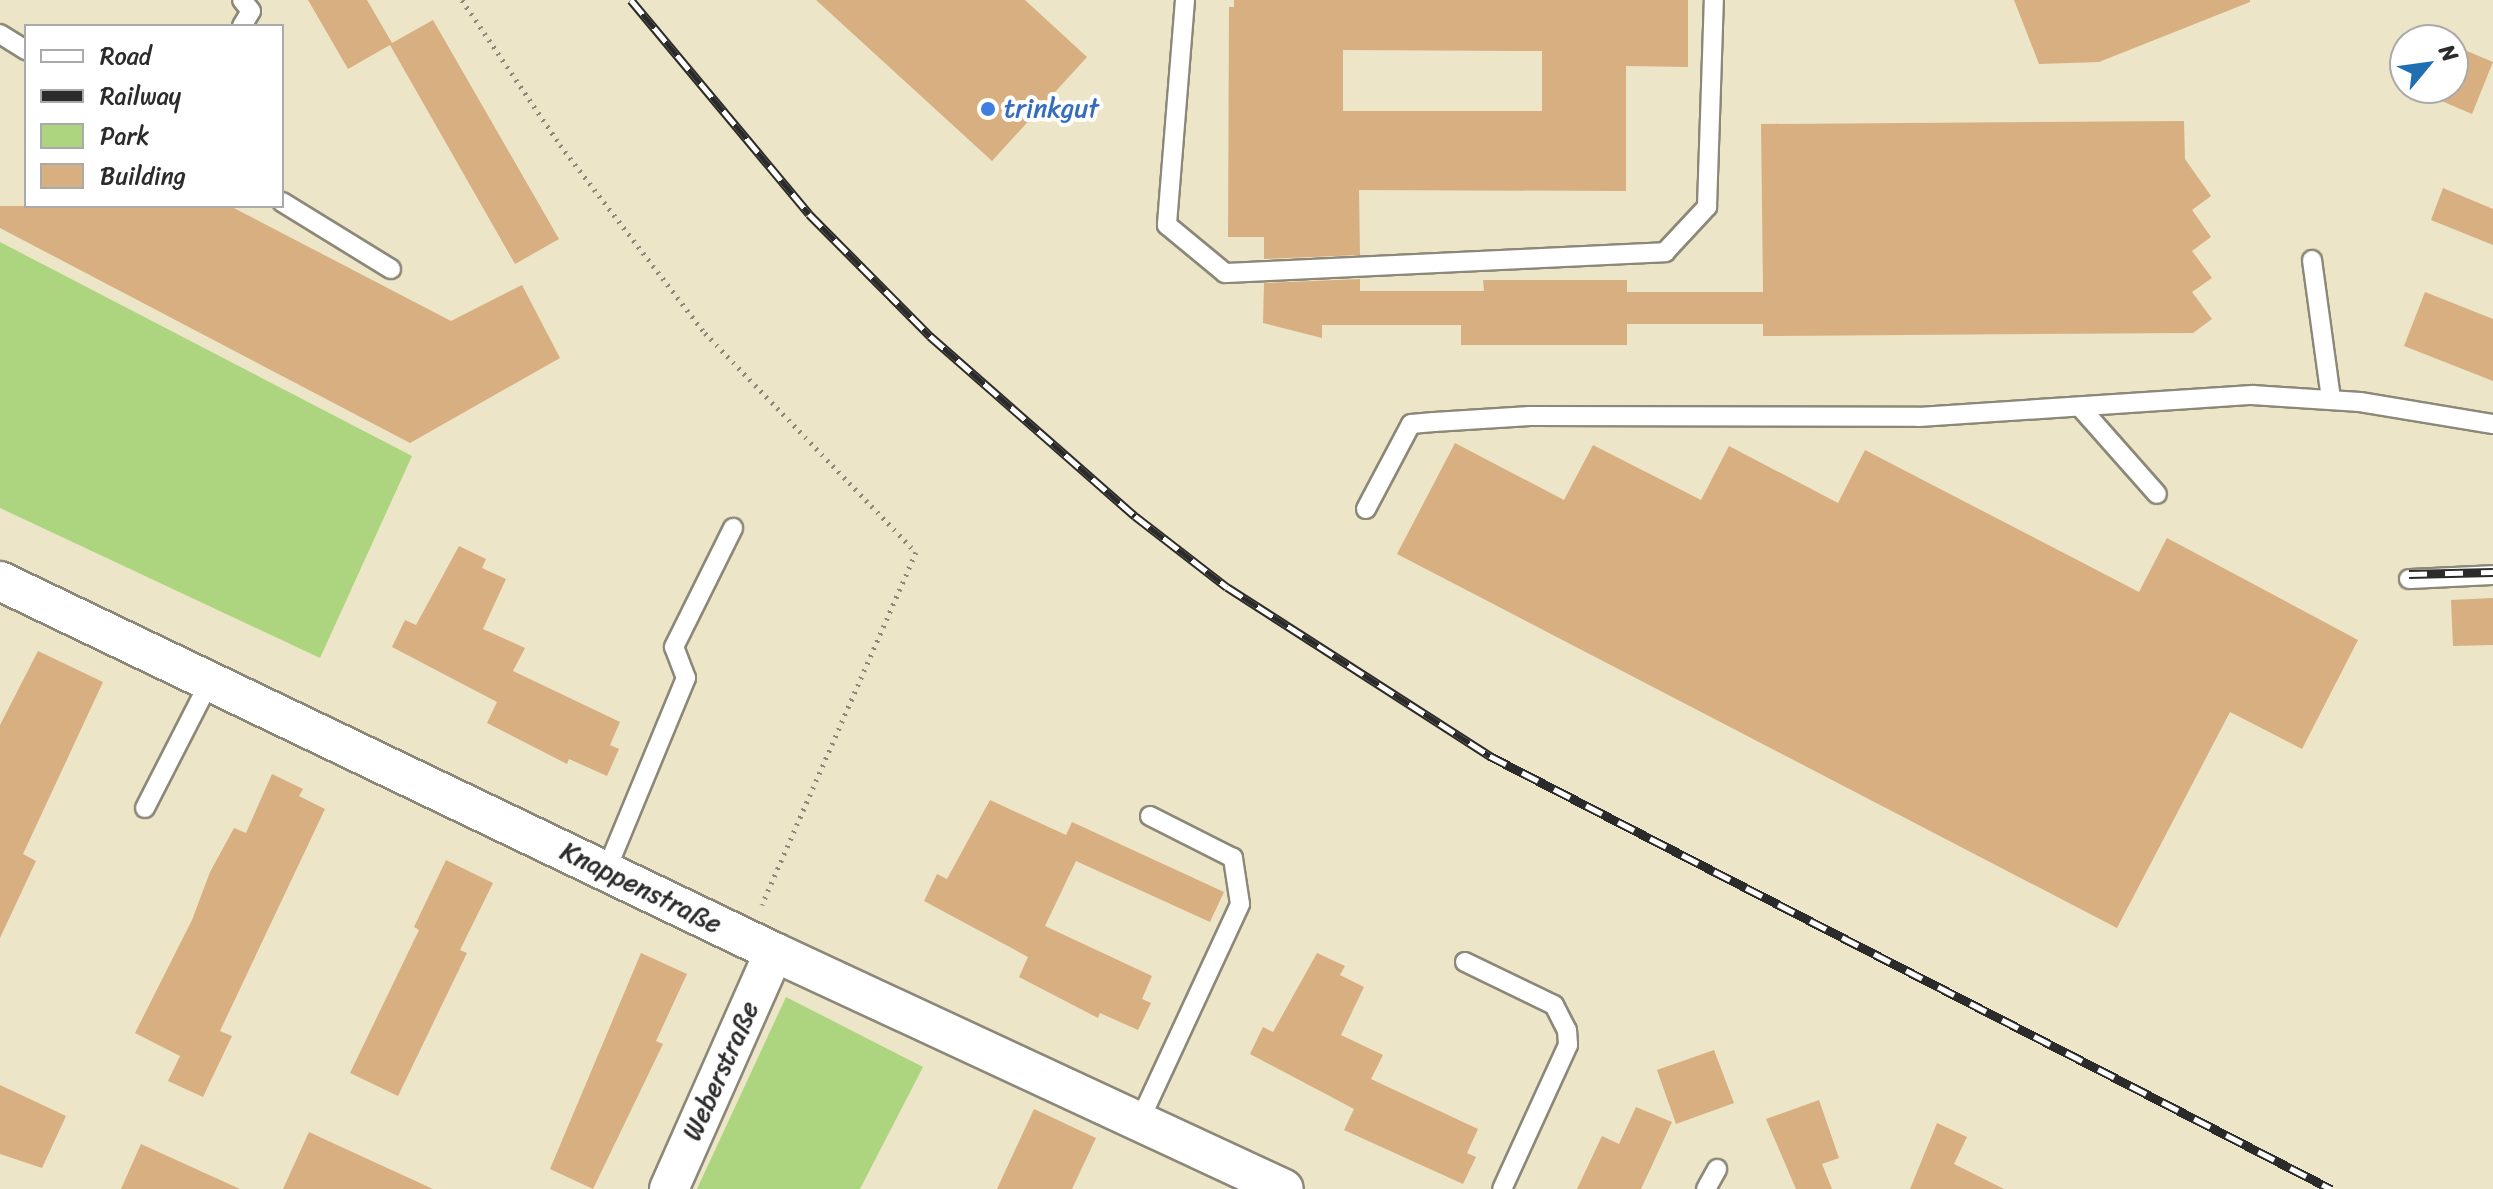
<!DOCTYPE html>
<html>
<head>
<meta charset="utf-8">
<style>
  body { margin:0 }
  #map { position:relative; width:2493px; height:1189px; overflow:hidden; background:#ede5c7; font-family:Sriracha,sans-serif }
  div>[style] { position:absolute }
  .green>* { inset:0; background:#add580 }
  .building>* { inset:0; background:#d8af81 }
  .path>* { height:5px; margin-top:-2.5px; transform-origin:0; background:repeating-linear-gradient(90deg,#8c8879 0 2px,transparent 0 8px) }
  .roads { filter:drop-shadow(2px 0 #8c8879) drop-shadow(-2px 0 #8c8879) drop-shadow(0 2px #8c8879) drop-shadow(0 -2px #8c8879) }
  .lane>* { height:18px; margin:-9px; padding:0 9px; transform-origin:9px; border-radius:9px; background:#fff }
  .street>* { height:38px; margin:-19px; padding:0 19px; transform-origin:19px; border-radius:19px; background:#fff }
  .rail>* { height:9px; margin-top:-4.5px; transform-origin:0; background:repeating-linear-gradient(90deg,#fff 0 18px,#2b2b2b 0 36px); box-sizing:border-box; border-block:2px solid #2b2b2b }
  .dots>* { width:22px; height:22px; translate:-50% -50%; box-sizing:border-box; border:4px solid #fff; border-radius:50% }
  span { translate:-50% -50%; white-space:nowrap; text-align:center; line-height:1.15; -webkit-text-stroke:8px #fff; paint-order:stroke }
  .shop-label { font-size:26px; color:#366cbe }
  .left { translate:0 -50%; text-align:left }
  .street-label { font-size:26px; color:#2b2b2b }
  .legend { position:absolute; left:24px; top:24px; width:260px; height:184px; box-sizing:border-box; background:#fff; border:2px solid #aaa; margin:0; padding:10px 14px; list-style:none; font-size:24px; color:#2b2b2b }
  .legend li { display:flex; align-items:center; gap:16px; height:40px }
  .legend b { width:40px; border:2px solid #aaa }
  .north { position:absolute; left:2389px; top:24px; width:80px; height:80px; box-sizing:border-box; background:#fff; border:2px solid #aaa; border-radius:50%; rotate:61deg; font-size:22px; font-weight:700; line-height:32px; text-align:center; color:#2b2b2b }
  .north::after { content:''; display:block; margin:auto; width:28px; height:36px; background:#1f6fb2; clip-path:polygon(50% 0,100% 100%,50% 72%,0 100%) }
</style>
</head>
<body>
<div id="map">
  <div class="green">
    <i style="clip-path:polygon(0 242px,412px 456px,320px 658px,0 508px)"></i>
    <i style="clip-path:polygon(786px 997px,923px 1067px,860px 1189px,697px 1189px)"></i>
  </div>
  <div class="building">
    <i style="clip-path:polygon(308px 0,367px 0,392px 43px,433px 20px,559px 239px,515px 264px,390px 45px,348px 69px)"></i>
    <i style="clip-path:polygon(816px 0,1025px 0,1087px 57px,992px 161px)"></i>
    <i style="clip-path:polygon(evenodd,1234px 0,1688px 0,1688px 67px,1626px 66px,1626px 191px,1359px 190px,1360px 255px,1264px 259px,1264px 237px,1228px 237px,1229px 7px,1234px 7px,1234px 0,1343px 50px,1542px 51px,1542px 111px,1343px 111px,1343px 50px)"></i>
    <i style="clip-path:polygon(2014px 0,2250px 0,2250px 2px,2099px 62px,2039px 64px)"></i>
    <i style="clip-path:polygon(2453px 45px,2493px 62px,2472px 114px,2411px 88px,2453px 88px)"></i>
    <i style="clip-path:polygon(2184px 121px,2185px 159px,2211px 196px,2192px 210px,2211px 237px,2192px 251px,2212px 278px,2192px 292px,2212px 319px,2193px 333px,1763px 336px,1763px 324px,1627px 324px,1627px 345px,1461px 345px,1461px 325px,1322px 325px,1322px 338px,1263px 323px,1264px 283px,1360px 279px,1360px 291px,1484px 291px,1483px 280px,1627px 280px,1627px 292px,1763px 292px,1761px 124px)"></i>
    <i style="clip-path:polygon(2443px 188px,2493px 209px,2493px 245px,2431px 220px)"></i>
    <i style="clip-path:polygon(0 206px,230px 206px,451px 321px,522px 285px,560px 358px,410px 443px,0 228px)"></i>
    <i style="clip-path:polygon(2425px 292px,2493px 319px,2493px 381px,2404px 346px)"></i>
    <i style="clip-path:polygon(1455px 443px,1564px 500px,1593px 445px,1701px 500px,1729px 446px,1838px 503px,1865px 450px,2139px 592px,2167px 538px,2358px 640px,2302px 749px,2230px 712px,2117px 928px,1397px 554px)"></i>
    <i style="clip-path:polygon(459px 546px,486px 559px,482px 568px,506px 579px,483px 629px,525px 648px,513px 671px,620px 722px,610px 745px,619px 749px,607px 776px,569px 759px,567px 764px,487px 723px,497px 702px,392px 647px,405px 620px,416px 625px)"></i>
    <i style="clip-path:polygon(2493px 598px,2493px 645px,2453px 646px,2451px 600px)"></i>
    <i style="clip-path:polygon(38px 651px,103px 682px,23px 854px,36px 861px,0 938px,0 725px)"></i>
    <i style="clip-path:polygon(272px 774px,303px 789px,299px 796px,325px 809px,220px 1031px,232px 1036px,203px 1097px,168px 1081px,180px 1056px,135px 1033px,192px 920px,210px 872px,234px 828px,246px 833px)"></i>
    <i style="clip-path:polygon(990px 800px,1066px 835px,1072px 822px,1224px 892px,1210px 922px,1076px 861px,1045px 926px,1152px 976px,1142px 999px,1151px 1003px,1138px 1030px,1100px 1013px,1098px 1018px,1019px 977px,1028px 957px,924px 901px,937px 874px,947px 879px)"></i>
    <i style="clip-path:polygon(446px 860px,493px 883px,460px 950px,467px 953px,398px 1096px,350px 1073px,419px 930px,414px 927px)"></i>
    <i style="clip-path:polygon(641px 953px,687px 974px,656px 1041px,663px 1044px,593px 1189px,550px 1169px)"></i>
    <i style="clip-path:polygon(1317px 953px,1345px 966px,1340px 975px,1364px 987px,1341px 1035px,1383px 1055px,1371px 1079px,1478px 1129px,1467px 1153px,1476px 1157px,1463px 1184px,1344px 1130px,1354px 1109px,1250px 1054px,1263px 1027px,1273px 1032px)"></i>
    <i style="clip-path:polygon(1714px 1050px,1734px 1103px,1676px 1124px,1657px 1070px)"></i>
    <i style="clip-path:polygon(0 1085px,66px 1116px,42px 1168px,0 1154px)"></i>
    <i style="clip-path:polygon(1819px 1100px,1839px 1158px,1822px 1164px,1832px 1189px,1796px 1189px,1766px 1119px)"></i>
    <i style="clip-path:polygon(1636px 1107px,1672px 1122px,1641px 1189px,1577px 1189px,1602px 1136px,1619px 1144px)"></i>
    <i style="clip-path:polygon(1034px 1109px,1096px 1138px,1072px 1189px,997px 1189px)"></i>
    <i style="clip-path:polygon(1937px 1123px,1967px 1137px,1954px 1164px,2004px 1189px,1910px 1189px)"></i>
    <i style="clip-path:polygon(309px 1132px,337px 1145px,433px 1189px,283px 1189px)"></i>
    <i style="clip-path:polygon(141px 1144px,240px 1189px,121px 1189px)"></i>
  </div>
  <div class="path">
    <i style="left:462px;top:0;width:175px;rotate:55.9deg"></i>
    <i style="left:560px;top:145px;width:237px;rotate:52.4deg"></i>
    <i style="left:705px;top:333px;width:304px;rotate:46.1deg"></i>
    <i style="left:916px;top:552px;width:385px;rotate:113.6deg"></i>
  </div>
  <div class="roads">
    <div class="lane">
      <i style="left:1185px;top:0;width:226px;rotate:94.6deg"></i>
      <i style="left:1167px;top:225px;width:75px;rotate:39.6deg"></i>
      <i style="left:1225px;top:273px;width:441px;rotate:-2.7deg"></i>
      <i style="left:1665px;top:252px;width:62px;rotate:-47deg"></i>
      <i style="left:1707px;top:207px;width:207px;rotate:-88.1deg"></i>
      <i style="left:242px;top:26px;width:17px;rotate:-59deg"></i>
      <i style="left:251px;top:11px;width:14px;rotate:-129deg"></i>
      <i style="left:0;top:34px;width:31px;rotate:32deg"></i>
      <i style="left:282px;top:202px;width:128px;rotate:31.6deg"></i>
      <i style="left:2312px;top:260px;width:139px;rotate:82.2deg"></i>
      <i style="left:2080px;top:407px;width:116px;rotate:48.5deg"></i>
      <i style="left:1366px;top:509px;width:96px;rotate:-62.1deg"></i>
      <i style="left:1411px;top:424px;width:23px;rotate:-5deg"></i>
      <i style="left:1434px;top:422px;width:96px;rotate:-3.6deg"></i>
      <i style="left:1530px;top:416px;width:389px;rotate:0.1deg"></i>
      <i style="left:1919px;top:417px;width:334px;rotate:-3.8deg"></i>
      <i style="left:2252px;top:395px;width:108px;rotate:3.7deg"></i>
      <i style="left:2360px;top:402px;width:135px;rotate:9.4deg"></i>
      <i style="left:2409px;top:579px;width:84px;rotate:-2.7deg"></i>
      <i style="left:145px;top:808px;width:143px;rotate:-62.9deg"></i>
      <i style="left:606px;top:871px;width:209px;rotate:-67.5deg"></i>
      <i style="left:686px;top:678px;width:33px;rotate:-111deg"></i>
      <i style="left:674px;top:647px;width:133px;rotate:-63.6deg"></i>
      <i style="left:1465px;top:962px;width:99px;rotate:25.8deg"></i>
      <i style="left:1554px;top:1005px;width:28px;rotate:63deg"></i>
      <i style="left:1567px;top:1030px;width:15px;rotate:86deg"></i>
      <i style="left:1568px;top:1045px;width:158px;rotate:114.6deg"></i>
      <i style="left:1139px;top:1122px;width:240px;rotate:-65.1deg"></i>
      <i style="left:1240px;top:904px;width:47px;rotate:-98.7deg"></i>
      <i style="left:1233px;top:858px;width:93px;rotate:-153.2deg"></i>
      <i style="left:1706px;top:1189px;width:23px;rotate:-61deg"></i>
    </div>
    <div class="street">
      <i style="left:0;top:581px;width:858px;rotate:25.61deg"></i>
      <i style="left:774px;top:952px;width:562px;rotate:24.92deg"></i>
      <i style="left:669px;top:1189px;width:259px;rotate:-66.1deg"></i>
    </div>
  </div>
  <div class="rail">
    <i style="left:631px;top:0;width:278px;rotate:50.2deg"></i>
    <i style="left:809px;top:214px;width:172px;rotate:45.2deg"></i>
    <i style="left:930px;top:336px;width:273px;rotate:41.3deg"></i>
    <i style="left:1135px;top:516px;width:116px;rotate:37.7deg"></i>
    <i style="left:1227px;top:587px;width:313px;rotate:32.7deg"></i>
    <i style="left:1490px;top:756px;width:946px;rotate:27.24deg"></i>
    <i style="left:2409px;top:574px;width:84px;rotate:-1.4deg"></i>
  </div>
  <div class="dots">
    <i style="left:988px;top:109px;background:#3f7fe0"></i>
  </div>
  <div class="shop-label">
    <span class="left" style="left:1004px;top:109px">trinkgut</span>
  </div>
  <div class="street-label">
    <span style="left:641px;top:888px;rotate:26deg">Knappenstraße</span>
    <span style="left:721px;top:1071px;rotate:-66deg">Weberstraße</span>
  </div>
  <ul class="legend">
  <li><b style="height:10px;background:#fff"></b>Road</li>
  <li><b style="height:10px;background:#2b2b2b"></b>Railway</li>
  <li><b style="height:22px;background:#add580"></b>Park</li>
  <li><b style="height:22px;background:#d8af81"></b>Building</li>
  </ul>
  <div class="north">N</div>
</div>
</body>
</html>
